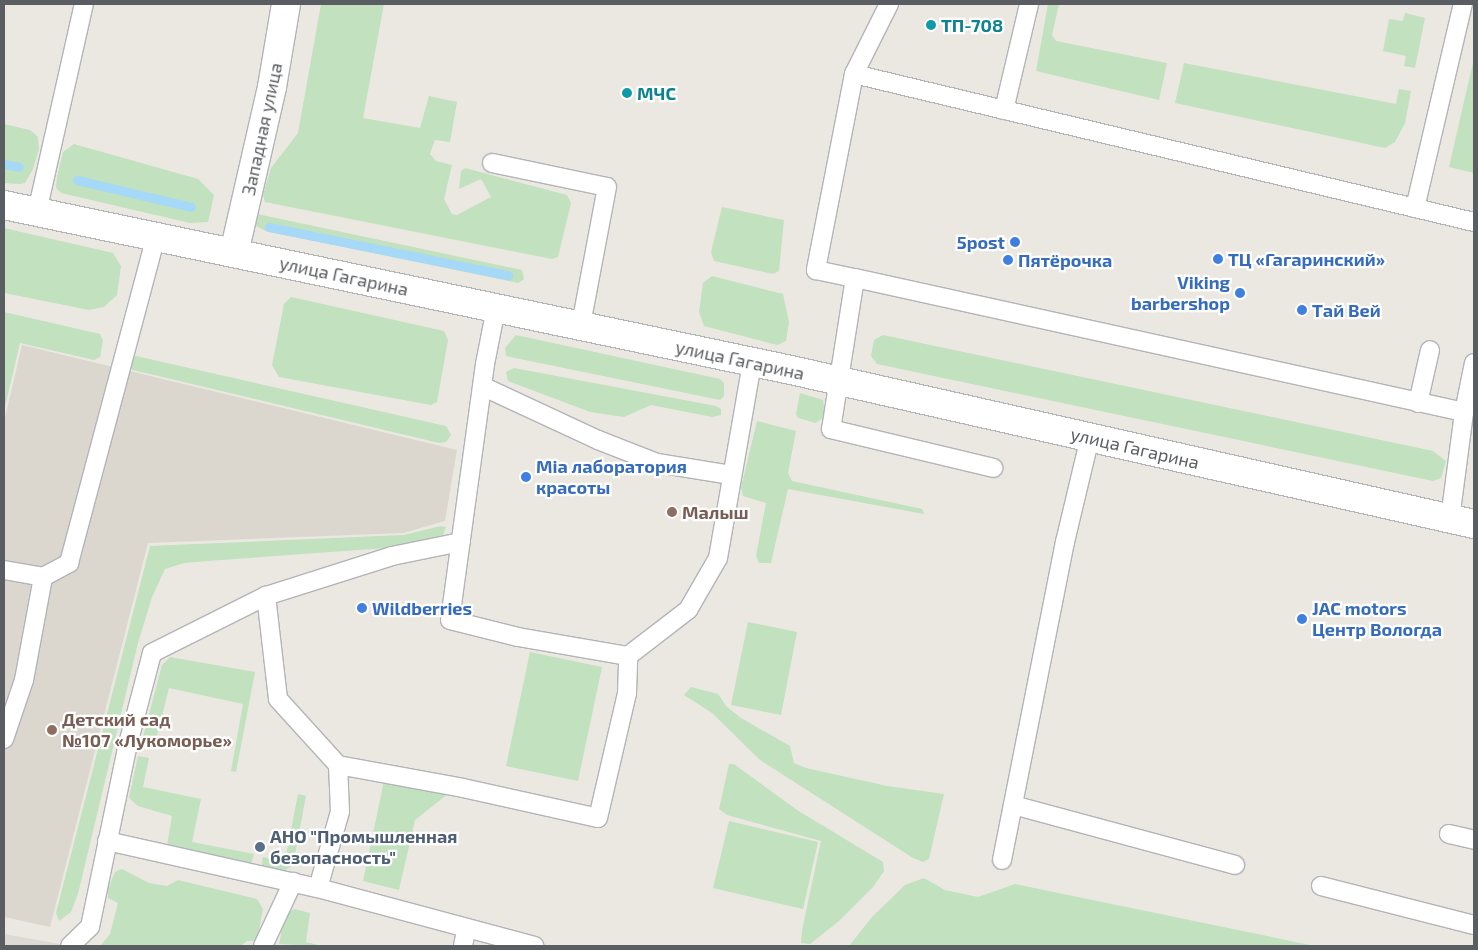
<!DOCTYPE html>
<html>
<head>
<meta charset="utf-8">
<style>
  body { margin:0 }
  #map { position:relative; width:1478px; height:950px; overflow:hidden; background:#ebe8e1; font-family:"Exo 2",sans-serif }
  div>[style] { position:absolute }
  .industrial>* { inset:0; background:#dddad6 }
  .education>* { inset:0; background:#dbd7cf }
  .green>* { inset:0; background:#c1e1bf }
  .stream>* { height:9px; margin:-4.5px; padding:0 4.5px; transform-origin:4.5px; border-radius:4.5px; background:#a6d8f7 }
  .roads { filter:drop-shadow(1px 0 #b2b4b8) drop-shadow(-1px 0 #b2b4b8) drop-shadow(0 1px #b2b4b8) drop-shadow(0 -1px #b2b4b8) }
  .service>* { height:18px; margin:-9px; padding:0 9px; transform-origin:9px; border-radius:9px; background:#fff }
  .minor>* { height:28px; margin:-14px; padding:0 14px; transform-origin:14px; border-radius:14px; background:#fff }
  .dots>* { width:14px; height:14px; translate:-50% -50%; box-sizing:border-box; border:2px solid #fff; border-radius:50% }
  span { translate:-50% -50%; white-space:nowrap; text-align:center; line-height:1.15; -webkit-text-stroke:4.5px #fff; paint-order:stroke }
  .culture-label { font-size:18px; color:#0d838f; font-weight:700 }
  .left { translate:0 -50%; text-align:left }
  .street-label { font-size:18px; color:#5a5d61 }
  .shop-label { font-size:18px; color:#366cbe; font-weight:700 }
  .right { translate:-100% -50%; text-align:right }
  .education-label { font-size:18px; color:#785e54; font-weight:700 }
  .service-label { font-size:18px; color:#4e5e75; font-weight:700 }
  .frame { position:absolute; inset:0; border:5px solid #5a5d61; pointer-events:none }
</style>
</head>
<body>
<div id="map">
  <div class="industrial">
    <i style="clip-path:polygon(4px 934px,71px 946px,4px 946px)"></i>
  </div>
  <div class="education">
    <i style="clip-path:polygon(22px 345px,457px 450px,445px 521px,403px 533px,148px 543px,50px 927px,4px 917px,4px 422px)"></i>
  </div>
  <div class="green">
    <i style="clip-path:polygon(321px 4px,384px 4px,363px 118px,420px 128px,429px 96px,457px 102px,450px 142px,435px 140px,430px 154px,436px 161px,452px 165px,444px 199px,452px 214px,457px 215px,491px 197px,481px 179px,459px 189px,461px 171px,465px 168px,567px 195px,571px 203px,558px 257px,552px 259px,265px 202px,263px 195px,271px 168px,298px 133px)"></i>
    <i style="clip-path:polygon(1048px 4px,1059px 4px,1052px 35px,1056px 41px,1167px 63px,1159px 100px,1036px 71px)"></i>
    <i style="clip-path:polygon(1405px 13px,1425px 18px,1415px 68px,1404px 66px,1406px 56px,1383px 51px,1389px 19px,1403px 21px)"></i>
    <i style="clip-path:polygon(1474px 58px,1474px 173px,1449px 167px)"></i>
    <i style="clip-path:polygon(1184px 63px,1396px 104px,1399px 89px,1411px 91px,1405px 123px,1395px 142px,1385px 148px,1175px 103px)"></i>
    <i style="clip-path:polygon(4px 124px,30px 130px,38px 137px,39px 149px,33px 169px,25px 183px,20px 184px,4px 183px)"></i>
    <i style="clip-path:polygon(74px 144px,198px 179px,214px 195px,208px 222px,190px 223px,61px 193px,56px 188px,57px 177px,63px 152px)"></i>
    <i style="clip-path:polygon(722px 207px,784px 220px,779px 271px,773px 274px,714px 261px,711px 252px)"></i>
    <i style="clip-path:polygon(257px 214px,522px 270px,524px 279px,518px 283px,266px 231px,254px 225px)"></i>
    <i style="clip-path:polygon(4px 228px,113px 253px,121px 266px,117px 295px,104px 307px,89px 310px,4px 293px)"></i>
    <i style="clip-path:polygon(712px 276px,783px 294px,789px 322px,786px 341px,777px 345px,704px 326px,699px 312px,703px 283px)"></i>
    <i style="clip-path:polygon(291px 297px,444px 331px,448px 340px,437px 402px,431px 405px,279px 377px,272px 365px,284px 304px)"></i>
    <i style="clip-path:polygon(4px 312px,100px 334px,103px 340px,100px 357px,94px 360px,20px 343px,4px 411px)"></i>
    <i style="clip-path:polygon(516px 335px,720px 379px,724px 383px,724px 396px,720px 400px,506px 356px,505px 348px)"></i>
    <i style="clip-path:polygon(883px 335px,1433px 451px,1446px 461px,1441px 478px,1433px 481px,877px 364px,871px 356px,874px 340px)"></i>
    <i style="clip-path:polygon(136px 356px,446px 426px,451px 435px,446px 442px,439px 443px,133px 370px,130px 368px,131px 358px)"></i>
    <i style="clip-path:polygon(514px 368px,716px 406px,721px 409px,721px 415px,712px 417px,651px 405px,624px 417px,590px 412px,508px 381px,506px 372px)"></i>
    <i style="clip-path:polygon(800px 393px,823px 400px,825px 416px,816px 423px,798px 418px,796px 414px)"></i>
    <i style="clip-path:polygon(757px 421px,796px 431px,788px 473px,792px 481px,922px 509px,924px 514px,788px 489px,771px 563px,759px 563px,756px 556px,766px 503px,743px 496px,741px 488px)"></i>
    <i style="clip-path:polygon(441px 526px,446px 527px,443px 535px,387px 548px,221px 560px,184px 563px,165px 569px,152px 597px,138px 643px,78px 894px,71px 912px,59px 921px,56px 913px,150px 546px,404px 535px)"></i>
    <i style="clip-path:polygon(748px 622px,797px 632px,781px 715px,731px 705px)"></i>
    <i style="clip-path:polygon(530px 652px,602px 667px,578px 781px,506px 766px)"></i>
    <i style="clip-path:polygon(170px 657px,255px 672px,236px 772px,231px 771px,243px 704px,169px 688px,156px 740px,143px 737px,162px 665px)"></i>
    <i style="clip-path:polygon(691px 687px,718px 694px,726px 706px,741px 718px,790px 746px,794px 763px,806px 768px,887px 786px,944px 794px,929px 859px,923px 862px,913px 858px,760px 760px,712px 713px,684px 695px)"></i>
    <i style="clip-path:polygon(138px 756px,149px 758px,143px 787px,201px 799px,192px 842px,254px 854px,251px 865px,167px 846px,172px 816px,138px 806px,129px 798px)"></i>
    <i style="clip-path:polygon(729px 764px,734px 764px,797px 810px,883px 862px,884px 871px,873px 887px,839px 921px,810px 944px,801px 943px,802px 930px,821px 841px,727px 815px,719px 809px)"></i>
    <i style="clip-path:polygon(384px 781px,449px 793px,415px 820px,399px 890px,363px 881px)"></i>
    <i style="clip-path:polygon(298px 794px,306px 796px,293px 865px,284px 871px,261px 867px,263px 857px,285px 861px)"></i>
    <i style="clip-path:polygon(729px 821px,818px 842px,803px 909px,713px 888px)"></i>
    <i style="clip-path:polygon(122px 869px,149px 883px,167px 886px,178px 880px,257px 899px,263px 909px,257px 941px,247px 941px,241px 946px,100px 946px,110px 934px,118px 903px,108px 898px,108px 889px,115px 872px)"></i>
    <i style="clip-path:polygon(924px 878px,945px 890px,978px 897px,1015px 884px,1315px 946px,849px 946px,872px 917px,905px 885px)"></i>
    <i style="clip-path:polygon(294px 909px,310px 913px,306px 942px,322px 946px,279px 944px,285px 915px)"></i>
  </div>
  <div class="stream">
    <i style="left:4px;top:164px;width:15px;rotate:11deg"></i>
    <i style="left:77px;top:180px;width:117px;rotate:13.3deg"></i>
    <i style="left:269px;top:227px;width:244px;rotate:11.4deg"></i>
  </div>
  <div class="roads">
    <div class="service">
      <i style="left:889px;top:4px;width:78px;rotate:116.6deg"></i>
      <i style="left:854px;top:74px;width:200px;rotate:101deg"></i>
      <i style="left:816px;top:270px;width:40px;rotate:12deg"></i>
      <i style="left:855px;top:278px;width:153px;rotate:99deg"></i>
      <i style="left:831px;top:429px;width:167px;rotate:13.5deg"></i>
      <i style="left:854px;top:74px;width:637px;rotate:13.43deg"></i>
      <i style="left:1004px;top:110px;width:109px;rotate:-76.7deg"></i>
      <i style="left:492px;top:163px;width:117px;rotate:11.8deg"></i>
      <i style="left:607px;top:187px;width:140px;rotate:100.7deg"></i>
      <i style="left:1415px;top:208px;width:210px;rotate:-76.8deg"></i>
      <i style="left:37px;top:212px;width:213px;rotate:-77.3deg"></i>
      <i style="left:855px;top:278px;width:624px;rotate:12.41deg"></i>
      <i style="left:496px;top:308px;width:57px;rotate:101.1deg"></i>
      <i style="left:485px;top:364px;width:258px;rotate:97.8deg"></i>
      <i style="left:450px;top:620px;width:70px;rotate:14deg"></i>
      <i style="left:518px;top:637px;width:112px;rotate:9.8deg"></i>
      <i style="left:628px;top:656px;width:76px;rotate:-37.5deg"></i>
      <i style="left:688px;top:610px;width:60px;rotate:-60deg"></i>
      <i style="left:718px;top:558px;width:198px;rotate:-80.1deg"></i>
      <i style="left:484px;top:387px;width:126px;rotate:24.9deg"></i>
      <i style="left:598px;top:440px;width:63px;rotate:21.3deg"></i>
      <i style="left:657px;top:463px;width:75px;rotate:9.2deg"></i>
      <i style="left:1418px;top:403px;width:54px;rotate:-77.2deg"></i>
      <i style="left:1450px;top:519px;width:108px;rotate:-82.5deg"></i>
      <i style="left:1464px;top:412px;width:50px;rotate:-78.5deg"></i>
      <i style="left:4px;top:570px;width:40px;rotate:10deg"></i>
      <i style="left:43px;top:577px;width:30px;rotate:-28deg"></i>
      <i style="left:69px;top:563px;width:338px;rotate:-75.1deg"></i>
      <i style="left:4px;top:739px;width:62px;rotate:-71.3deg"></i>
      <i style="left:24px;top:680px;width:105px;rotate:-79.5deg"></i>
      <i style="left:338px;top:765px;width:127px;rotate:10.4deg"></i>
      <i style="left:463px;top:788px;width:138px;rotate:12.5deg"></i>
      <i style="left:598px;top:818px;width:128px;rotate:-76.9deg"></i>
      <i style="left:627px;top:693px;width:37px;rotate:-88deg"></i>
      <i style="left:1013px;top:805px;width:230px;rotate:15.1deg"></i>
      <i style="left:1449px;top:834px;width:26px;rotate:13deg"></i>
      <i style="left:107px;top:841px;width:216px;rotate:12.6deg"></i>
      <i style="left:318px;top:888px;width:79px;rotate:-73.9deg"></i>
      <i style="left:340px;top:812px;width:47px;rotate:-92.4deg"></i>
      <i style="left:338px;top:765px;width:89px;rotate:-132.3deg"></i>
      <i style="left:278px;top:699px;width:104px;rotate:-96.6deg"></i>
      <i style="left:1002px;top:860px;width:324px;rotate:-78.8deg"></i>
      <i style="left:1065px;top:542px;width:108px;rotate:-76.6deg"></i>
      <i style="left:1321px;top:886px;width:158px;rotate:14.3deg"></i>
      <i style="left:318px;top:888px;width:224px;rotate:15deg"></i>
      <i style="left:70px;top:946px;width:28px;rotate:-44deg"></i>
      <i style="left:90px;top:927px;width:187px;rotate:-78.3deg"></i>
      <i style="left:128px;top:744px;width:94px;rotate:-75.2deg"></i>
      <i style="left:152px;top:653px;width:127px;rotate:-26.6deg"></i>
      <i style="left:266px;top:596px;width:132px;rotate:-17.6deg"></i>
      <i style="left:392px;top:556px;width:70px;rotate:-11.5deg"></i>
      <i style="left:263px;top:946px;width:71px;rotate:-64.9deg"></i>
      <i style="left:463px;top:946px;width:16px;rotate:-79deg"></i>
    </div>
    <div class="minor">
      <i style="left:4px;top:205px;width:804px;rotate:11.84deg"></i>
      <i style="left:791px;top:370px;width:700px;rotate:12.71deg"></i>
      <i style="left:234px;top:253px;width:170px;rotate:-77.1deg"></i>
      <i style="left:272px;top:87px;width:84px;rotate:-80.4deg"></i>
    </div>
  </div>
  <div class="dots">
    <i style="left:931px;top:25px;background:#0f9aa8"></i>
    <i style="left:627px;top:93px;background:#0f9aa8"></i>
    <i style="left:1015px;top:242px;background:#3f7fe0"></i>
    <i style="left:1218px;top:259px;background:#3f7fe0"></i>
    <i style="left:1008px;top:260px;background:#3f7fe0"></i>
    <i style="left:1240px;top:293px;background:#3f7fe0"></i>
    <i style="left:1302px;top:310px;background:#3f7fe0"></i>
    <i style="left:526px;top:477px;background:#3f7fe0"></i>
    <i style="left:672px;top:512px;background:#8d6e63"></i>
    <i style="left:362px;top:608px;background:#3f7fe0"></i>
    <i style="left:1302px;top:619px;background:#3f7fe0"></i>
    <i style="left:52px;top:730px;background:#8d6e63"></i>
    <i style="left:260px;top:847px;background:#5c6f8a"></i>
  </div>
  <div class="culture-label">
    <span class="left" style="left:941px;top:25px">ТП-708</span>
    <span class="left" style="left:637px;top:93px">МЧС</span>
  </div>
  <div class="street-label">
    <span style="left:262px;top:129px;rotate:-78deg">Западная улица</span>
    <span style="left:344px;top:276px;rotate:12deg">улица Гагарина</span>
    <span style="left:740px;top:360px;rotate:12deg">улица Гагарина</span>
    <span style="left:1135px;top:448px;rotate:13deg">улица Гагарина</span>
  </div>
  <div class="shop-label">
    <span class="right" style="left:1005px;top:242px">5post</span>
    <span class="left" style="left:1228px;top:259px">ТЦ «Гагаринский»</span>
    <span class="left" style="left:1018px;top:260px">Пятёрочка</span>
    <span class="right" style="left:1230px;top:293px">Viking<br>barbershop</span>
    <span class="left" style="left:1312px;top:310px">Тай Вей</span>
    <span class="left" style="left:536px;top:477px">Mia лаборатория<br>красоты</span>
    <span class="left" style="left:372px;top:608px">Wildberries</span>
    <span class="left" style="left:1312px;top:619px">JAC motors<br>Центр Вологда</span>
  </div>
  <div class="education-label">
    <span class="left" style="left:682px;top:512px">Малыш</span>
    <span class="left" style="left:62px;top:730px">Детский сад<br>№107 «Лукоморье»</span>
  </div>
  <div class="service-label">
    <span class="left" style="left:270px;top:847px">АНО "Промышленная<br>безопасность"</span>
  </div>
  <div class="frame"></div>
</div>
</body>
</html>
